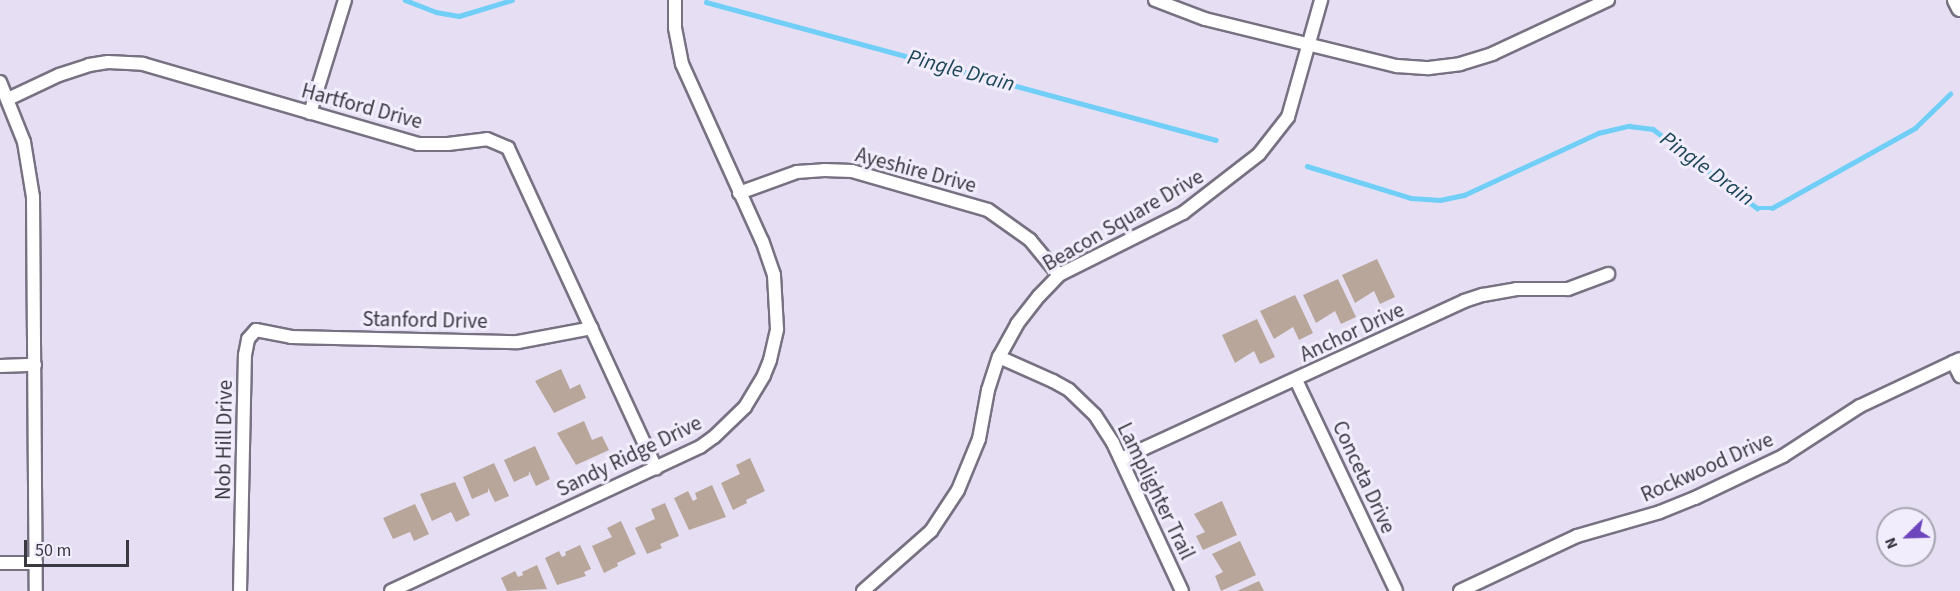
<!DOCTYPE html>
<html>
<head>
<meta charset="utf-8">
<style>
  body { margin:0 }
  #map { position:relative; width:1960px; height:591px; overflow:hidden; background:#e6dff3; font-family:"Source Sans 3",sans-serif }
  div>[style] { position:absolute }
  .stream>* { height:4.5px; margin:-2.25px; padding:0 2.25px; transform-origin:2.25px; border-radius:2.25px; background:#71cff7 }
  .building>* { inset:0; background:#b9a69b }
  .roads { filter:drop-shadow(2px 0 #777182) drop-shadow(-2px 0 #777182) drop-shadow(0 2px #777182) drop-shadow(0 -2px #777182) }
  .street>* { height:12px; margin:-6px; padding:0 6px; transform-origin:6px; border-radius:6px; background:#fff }
  .secondary>* { height:16px; margin:-8px; padding:0 8px; transform-origin:8px; border-radius:8px; background:#fff }
  span { translate:-50% -50%; white-space:nowrap; text-align:center; line-height:1.15; -webkit-text-stroke:6px #f2edfd; paint-order:stroke }
  .street-label { font-size:21px; color:#3a3840 }
  .water-label { font-size:22px; color:#1d4657; font-style:italic }
  .north { position:absolute; left:1876px; top:507px; width:60px; height:60px; box-sizing:border-box; background:#f2edfd; border:2px solid #a8a5b1; border-radius:50%; rotate:247deg; font-size:16px; font-weight:700; line-height:24px; text-align:center; color:#3a3840 }
  .north::after { content:''; display:block; margin:auto; width:21px; height:27px; background:#6d45bd; clip-path:polygon(50% 0,100% 100%,50% 72%,0 100%) }
  .scale { position:absolute; left:24px; top:540px; width:105px; height:27px; box-sizing:border-box; border:3px solid #3a3840; border-top:0; padding-left:8px; font-size:18px; line-height:21px; white-space:nowrap; color:#3a3840; -webkit-text-stroke:4px #f2edfd; paint-order:stroke }
</style>
</head>
<body>
<div id="map">
  <div class="stream">
    <i style="left:405px;top:0;width:33px;rotate:21deg"></i>
    <i style="left:436px;top:12px;width:23px;rotate:10deg"></i>
    <i style="left:459px;top:16px;width:55px;rotate:-16.8deg"></i>
    <i style="left:706px;top:2px;width:528px;rotate:15.14deg"></i>
    <i style="left:1307px;top:166px;width:109px;rotate:17.1deg"></i>
    <i style="left:1411px;top:198px;width:29px;rotate:4deg"></i>
    <i style="left:1440px;top:200px;width:25px;rotate:-12deg"></i>
    <i style="left:1464px;top:195px;width:148px;rotate:-24.8deg"></i>
    <i style="left:1598px;top:133px;width:32px;rotate:-13deg"></i>
    <i style="left:1629px;top:126px;width:24px;rotate:7deg"></i>
    <i style="left:1653px;top:129px;width:131px;rotate:37.2deg"></i>
    <i style="left:1757px;top:208px;width:15px"></i>
    <i style="left:1772px;top:208px;width:164px;rotate:-29.2deg"></i>
    <i style="left:1915px;top:128px;width:49px;rotate:-44.2deg"></i>
  </div>
  <div class="building">
    <i style="clip-path:polygon(1377px 259px,1395px 297px,1380px 304px,1374px 291px,1355px 303px,1342px 275px)"></i>
    <i style="clip-path:polygon(1338px 279px,1356px 317px,1341px 324px,1335px 311px,1316px 323px,1303px 295px)"></i>
    <i style="clip-path:polygon(1295px 295px,1313px 333px,1299px 340px,1293px 327px,1274px 339px,1260px 311px)"></i>
    <i style="clip-path:polygon(1257px 319px,1275px 357px,1260px 364px,1254px 351px,1235px 363px,1222px 335px)"></i>
    <i style="clip-path:polygon(561px 369px,570px 389px,580px 384px,586px 398px,554px 413px,535px 381px)"></i>
    <i style="clip-path:polygon(584px 421px,592px 440px,602px 436px,609px 450px,576px 465px,557px 433px)"></i>
    <i style="clip-path:polygon(535px 446px,550px 479px,536px 486px,529px 471px,529px 475px,514px 482px,504px 460px)"></i>
    <i style="clip-path:polygon(750px 458px,765px 491px,746px 500px,747px 503px,733px 510px,721px 483px,740px 474px,736px 465px)"></i>
    <i style="clip-path:polygon(494px 463px,509px 496px,495px 502px,488px 488px,488px 492px,472px 499px,463px 477px)"></i>
    <i style="clip-path:polygon(455px 482px,470px 515px,456px 522px,451px 512px,432px 521px,420px 494px)"></i>
    <i style="clip-path:polygon(712px 485px,726px 517px,689px 530px,674px 498px,688px 491px,693px 501px,697px 499px,695px 493px)"></i>
    <i style="clip-path:polygon(1222px 501px,1237px 535px,1203px 550px,1196px 536px,1205px 532px,1194px 514px)"></i>
    <i style="clip-path:polygon(665px 503px,679px 536px,660px 544px,662px 548px,647px 554px,635px 528px,655px 519px,651px 509px)"></i>
    <i style="clip-path:polygon(415px 504px,429px 534px,414px 541px,410px 532px,393px 539px,383px 518px)"></i>
    <i style="clip-path:polygon(621px 521px,636px 554px,617px 563px,618px 566px,604px 573px,592px 546px,612px 537px,607px 528px)"></i>
    <i style="clip-path:polygon(1240px 541px,1256px 575px,1221px 591px,1215px 576px,1223px 572px,1212px 554px)"></i>
    <i style="clip-path:polygon(580px 545px,591px 569px,584px 572px,586px 576px,557px 585px,545px 558px,559px 551px,562px 557px,566px 555px,565px 552px)"></i>
    <i style="clip-path:polygon(537px 565px,547px 589px,507px 591px,501px 578px,515px 571px,518px 577px,523px 575px,522px 572px)"></i>
    <i style="clip-path:polygon(1259px 581px,1264px 591px,1237px 591px)"></i>
  </div>
  <div class="roads">
    <div class="street">
      <i style="left:1155px;top:0;width:53px;rotate:20.8deg"></i>
      <i style="left:1205px;top:19px;width:198px;rotate:13.8deg"></i>
      <i style="left:1397px;top:66px;width:32px;rotate:4deg"></i>
      <i style="left:1429px;top:68px;width:31px;rotate:-7deg"></i>
      <i style="left:1460px;top:64px;width:34px;rotate:-17deg"></i>
      <i style="left:1492px;top:54px;width:128px;rotate:-25deg"></i>
      <i style="left:0;top:82px;width:65px;rotate:68.2deg"></i>
      <i style="left:24px;top:142px;width:56px;rotate:80.7deg"></i>
      <i style="left:33px;top:197px;width:394px;rotate:89.6deg"></i>
      <i style="left:8px;top:99px;width:56px;rotate:-25.2deg"></i>
      <i style="left:59px;top:75px;width:32px;rotate:-18deg"></i>
      <i style="left:89px;top:65px;width:19px;rotate:-9deg"></i>
      <i style="left:108px;top:62px;width:35px;rotate:3deg"></i>
      <i style="left:143px;top:64px;width:286px;rotate:16.2deg"></i>
      <i style="left:418px;top:144px;width:30px"></i>
      <i style="left:448px;top:144px;width:39px;rotate:-7deg"></i>
      <i style="left:487px;top:139px;width:23px;rotate:23deg"></i>
      <i style="left:508px;top:148px;width:353px;rotate:65.2deg"></i>
      <i style="left:310px;top:113px;width:118px;rotate:-72.8deg"></i>
      <i style="left:739px;top:193px;width:62px;rotate:-19.9deg"></i>
      <i style="left:797px;top:172px;width:27px;rotate:-4deg"></i>
      <i style="left:824px;top:170px;width:28px;rotate:2deg"></i>
      <i style="left:852px;top:171px;width:141px;rotate:16deg"></i>
      <i style="left:988px;top:210px;width:52px;rotate:35.5deg"></i>
      <i style="left:1030px;top:240px;width:45px;rotate:50.4deg"></i>
      <i style="left:999px;top:357px;width:59px;rotate:24deg"></i>
      <i style="left:1053px;top:381px;width:18px;rotate:29deg"></i>
      <i style="left:1069px;top:390px;width:36px;rotate:44deg"></i>
      <i style="left:1095px;top:415px;width:33px;rotate:57deg"></i>
      <i style="left:1113px;top:443px;width:163px;rotate:65deg"></i>
      <i style="left:1953px;top:362px;width:16px;rotate:63deg"></i>
      <i style="left:0;top:366px;width:35px;rotate:-2deg"></i>
      <i style="left:1296px;top:380px;width:233px;rotate:64.6deg"></i>
      <i style="left:1121px;top:459px;width:378px;rotate:-24.7deg"></i>
      <i style="left:1464px;top:301px;width:20px;rotate:-18deg"></i>
      <i style="left:1483px;top:295px;width:34px;rotate:-10deg"></i>
      <i style="left:1516px;top:289px;width:52px"></i>
      <i style="left:1568px;top:289px;width:43px;rotate:-20.6deg"></i>
      <i style="left:0;top:563px;width:36px"></i>
      <i style="left:240px;top:591px;width:236px;rotate:-88.8deg"></i>
      <i style="left:245px;top:355px;width:16px;rotate:-79deg"></i>
      <i style="left:248px;top:339px;width:12px;rotate:-48deg"></i>
      <i style="left:256px;top:330px;width:36px;rotate:11deg"></i>
      <i style="left:291px;top:337px;width:227px;rotate:1.3deg"></i>
      <i style="left:518px;top:342px;width:75px;rotate:-10.7deg"></i>
      <i style="left:391px;top:591px;width:341px;rotate:-25deg"></i>
      <i style="left:700px;top:447px;width:17px;rotate:-36deg"></i>
      <i style="left:714px;top:437px;width:43px;rotate:-44.1deg"></i>
      <i style="left:745px;top:407px;width:37px;rotate:-59deg"></i>
      <i style="left:764px;top:375px;width:16px;rotate:-68deg"></i>
      <i style="left:770px;top:360px;width:32px;rotate:-77deg"></i>
      <i style="left:777px;top:329px;width:54px;rotate:-93.2deg"></i>
      <i style="left:774px;top:275px;width:36px;rotate:-109deg"></i>
      <i style="left:762px;top:241px;width:194px;rotate:-114.3deg"></i>
      <i style="left:682px;top:64px;width:37px;rotate:-101deg"></i>
      <i style="left:675px;top:28px;width:28px;rotate:-90deg"></i>
      <i style="left:863px;top:591px;width:91px;rotate:-41.4deg"></i>
      <i style="left:931px;top:531px;width:49px;rotate:-56.6deg"></i>
      <i style="left:958px;top:490px;width:55px;rotate:-67.6deg"></i>
      <i style="left:979px;top:439px;width:50px;rotate:-79.6deg"></i>
      <i style="left:988px;top:390px;width:35px;rotate:-72deg"></i>
      <i style="left:999px;top:357px;width:38px;rotate:-61deg"></i>
      <i style="left:1017px;top:324px;width:36px;rotate:-52deg"></i>
      <i style="left:1039px;top:296px;width:29px;rotate:-46deg"></i>
      <i style="left:1059px;top:275px;width:139px;rotate:-26.6deg"></i>
      <i style="left:1183px;top:213px;width:96px;rotate:-37.8deg"></i>
      <i style="left:1259px;top:154px;width:47px;rotate:-51.9deg"></i>
      <i style="left:1288px;top:117px;width:122px;rotate:-74.2deg"></i>
      <i style="left:1460px;top:591px;width:129px;rotate:-25.2deg"></i>
      <i style="left:1577px;top:536px;width:86px;rotate:-16.1deg"></i>
      <i style="left:1660px;top:512px;width:38px;rotate:-22deg"></i>
      <i style="left:1695px;top:498px;width:98px;rotate:-25.5deg"></i>
      <i style="left:1783px;top:456px;width:92px;rotate:-33deg"></i>
      <i style="left:1860px;top:406px;width:110px;rotate:-25.2deg"></i>
    </div>
    <div class="secondary">
      <i style="left:1956px;top:0;width:9px;rotate:63deg"></i>
    </div>
  </div>
  <div class="street-label">
    <span style="left:362px;top:106px;rotate:15deg">Hartford Drive</span>
    <span style="left:916px;top:170px;rotate:15deg">Ayeshire Drive</span>
    <span style="left:1123px;top:220px;rotate:-30deg">Beacon Square Drive</span>
    <span style="left:425px;top:320px;rotate:1deg">Stanford Drive</span>
    <span style="left:1352px;top:332px;rotate:-25deg">Anchor Drive</span>
    <span style="left:224px;top:440px;rotate:-89deg">Nob Hill Drive</span>
    <span style="left:629px;top:456px;rotate:-26deg">Sandy Ridge Drive</span>
    <span style="left:1707px;top:467px;rotate:-24deg">Rockwood Drive</span>
    <span style="left:1364px;top:477px;rotate:65deg">Conceta Drive</span>
    <span style="left:1156px;top:491px;rotate:64deg">Lamplighter Trail</span>
  </div>
  <div class="water-label">
    <span style="left:961px;top:71px;rotate:15deg">Pingle Drain</span>
    <span style="left:1707px;top:169px;rotate:36deg">Pingle Drain</span>
  </div>
  <div class="north">N</div>
  <div class="scale">50 m</div>
</div>
</body>
</html>
